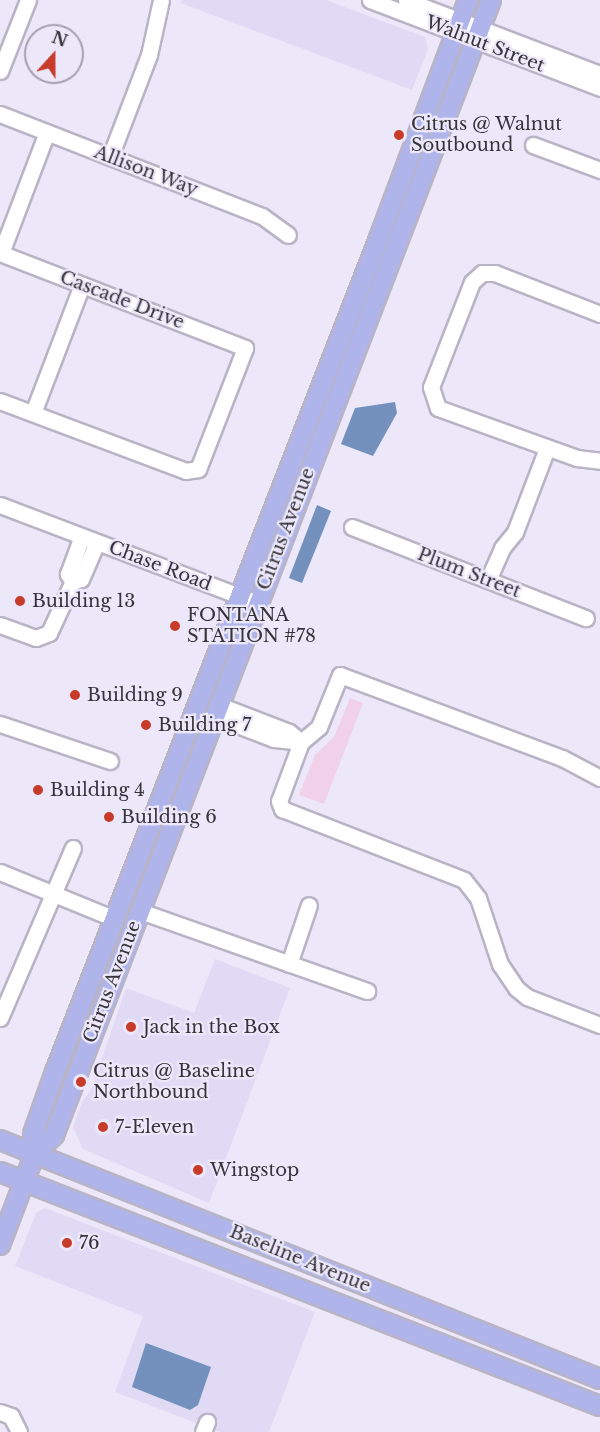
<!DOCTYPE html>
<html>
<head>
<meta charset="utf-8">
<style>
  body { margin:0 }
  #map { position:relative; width:600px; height:1432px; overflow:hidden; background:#ece8fa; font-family:"Libre Baskerville",serif }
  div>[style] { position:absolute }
  .built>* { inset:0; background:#e0daf4 }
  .green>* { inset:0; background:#f1d0e9 }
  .water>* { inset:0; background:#7391bc }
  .roads { filter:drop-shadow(2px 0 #b8b4c6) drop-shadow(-2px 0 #b8b4c6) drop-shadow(0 2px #b8b4c6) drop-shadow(0 -2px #b8b4c6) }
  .minor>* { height:15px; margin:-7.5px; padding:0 7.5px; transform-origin:7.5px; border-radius:7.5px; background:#fff }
  .major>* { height:18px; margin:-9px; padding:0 9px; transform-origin:9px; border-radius:9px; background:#afb5eb }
  .dots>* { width:16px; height:16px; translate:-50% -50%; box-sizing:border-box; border:3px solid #ece8fa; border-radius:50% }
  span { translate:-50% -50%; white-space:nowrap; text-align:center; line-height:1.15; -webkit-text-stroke:4.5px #ece8fa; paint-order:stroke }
  .street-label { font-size:18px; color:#36343b }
  .poi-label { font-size:18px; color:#36343b }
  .left { translate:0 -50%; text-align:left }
  .north { position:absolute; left:24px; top:24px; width:60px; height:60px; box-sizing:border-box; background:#ece8fa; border:2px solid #a3a0ae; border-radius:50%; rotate:21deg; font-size:16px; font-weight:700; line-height:24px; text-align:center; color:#36343b }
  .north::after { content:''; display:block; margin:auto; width:21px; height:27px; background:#c73b2a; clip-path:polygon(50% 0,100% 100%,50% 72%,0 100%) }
</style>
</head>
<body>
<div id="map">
  <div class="built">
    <i style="clip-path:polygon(182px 0,326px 0,425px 37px,428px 49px,412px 90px,181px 3px)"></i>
    <i style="clip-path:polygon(215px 959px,290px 988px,209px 1203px,83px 1149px,73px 1127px,82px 1102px,91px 1090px,126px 988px,194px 1013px)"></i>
    <i style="clip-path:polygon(45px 1208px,315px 1312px,269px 1432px,220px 1432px,115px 1392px,143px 1316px,15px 1266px,36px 1213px)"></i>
  </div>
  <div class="green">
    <i style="clip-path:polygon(350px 698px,363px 703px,324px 804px,299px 795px,315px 755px,334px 737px)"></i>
  </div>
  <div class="water">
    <i style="clip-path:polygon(395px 402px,397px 413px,373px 456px,341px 444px,355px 408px)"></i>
    <i style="clip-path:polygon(317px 505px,331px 511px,302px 583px,289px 578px)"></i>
    <i style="clip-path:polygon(146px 1343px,211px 1367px,198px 1405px,190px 1410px,132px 1387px)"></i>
  </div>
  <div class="roads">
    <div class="minor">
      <i style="left:370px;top:0;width:246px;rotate:20.9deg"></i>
      <i style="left:406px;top:0;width:208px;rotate:20.9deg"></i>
      <i style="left:0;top:71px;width:76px;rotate:-68.5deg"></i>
      <i style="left:0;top:114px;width:281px;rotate:21.3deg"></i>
      <i style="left:262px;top:216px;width:32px;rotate:36deg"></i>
      <i style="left:533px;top:145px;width:72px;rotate:20.5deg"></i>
      <i style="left:110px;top:157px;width:109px;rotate:-69.1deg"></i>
      <i style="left:149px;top:55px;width:56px;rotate:-77.7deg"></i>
      <i style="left:0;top:253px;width:263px;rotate:21.2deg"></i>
      <i style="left:245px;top:348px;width:130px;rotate:111.2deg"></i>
      <i style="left:198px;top:469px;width:12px;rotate:171deg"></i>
      <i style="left:186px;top:471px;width:199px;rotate:-159.4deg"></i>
      <i style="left:1px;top:253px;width:129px;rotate:-69.2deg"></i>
      <i style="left:600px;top:314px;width:113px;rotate:-158.7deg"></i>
      <i style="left:495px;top:273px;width:13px;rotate:180deg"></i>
      <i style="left:482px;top:273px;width:13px;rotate:138deg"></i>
      <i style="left:472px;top:282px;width:113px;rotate:111.3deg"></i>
      <i style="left:431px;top:387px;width:22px;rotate:72deg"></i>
      <i style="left:438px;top:408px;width:148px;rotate:19.8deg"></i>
      <i style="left:577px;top:458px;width:23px;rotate:7deg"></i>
      <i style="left:33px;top:413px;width:137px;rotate:-69.1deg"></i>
      <i style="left:0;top:505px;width:276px;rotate:20.8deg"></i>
      <i style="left:352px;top:527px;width:251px;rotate:21.3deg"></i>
      <i style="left:488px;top:580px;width:35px;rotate:-66deg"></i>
      <i style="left:502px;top:548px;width:21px;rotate:-51deg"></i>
      <i style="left:515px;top:532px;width:90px;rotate:-69.1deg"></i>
      <i style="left:73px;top:581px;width:9px;rotate:-126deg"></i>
      <i style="left:68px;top:574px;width:40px;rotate:-69.8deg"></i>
      <i style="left:73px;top:581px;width:8px;rotate:-14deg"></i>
      <i style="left:81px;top:579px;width:40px;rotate:-66.6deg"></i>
      <i style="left:0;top:625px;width:38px;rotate:20deg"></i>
      <i style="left:36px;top:638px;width:14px;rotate:-21deg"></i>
      <i style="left:49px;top:633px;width:57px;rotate:-65.2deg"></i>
      <i style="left:219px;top:705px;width:75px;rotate:21.1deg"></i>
      <i style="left:289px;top:732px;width:16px;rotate:40deg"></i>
      <i style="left:214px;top:716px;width:64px;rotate:21deg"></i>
      <i style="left:274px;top:739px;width:27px;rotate:6deg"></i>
      <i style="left:0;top:724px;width:116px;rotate:18.6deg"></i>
      <i style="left:600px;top:778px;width:43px;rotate:-152.2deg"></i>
      <i style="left:562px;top:758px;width:237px;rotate:-159.5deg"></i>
      <i style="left:340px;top:675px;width:56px;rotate:112deg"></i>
      <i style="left:319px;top:727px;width:23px;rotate:140deg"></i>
      <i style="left:301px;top:742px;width:63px;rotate:110.4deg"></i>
      <i style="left:279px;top:801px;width:9px;rotate:69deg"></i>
      <i style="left:282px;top:809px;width:195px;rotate:21.3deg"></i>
      <i style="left:464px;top:880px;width:23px;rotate:52deg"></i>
      <i style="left:478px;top:898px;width:70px;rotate:71.6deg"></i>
      <i style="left:500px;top:964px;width:29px;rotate:56deg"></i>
      <i style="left:516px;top:988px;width:14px;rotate:39deg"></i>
      <i style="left:527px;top:997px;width:78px;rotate:21deg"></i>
      <i style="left:0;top:872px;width:124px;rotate:22.2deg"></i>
      <i style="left:140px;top:911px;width:241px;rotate:19.4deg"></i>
      <i style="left:289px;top:964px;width:62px;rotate:-71.3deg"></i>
      <i style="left:0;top:1018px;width:185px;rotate:-66.8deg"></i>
      <i style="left:0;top:1412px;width:12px;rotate:20deg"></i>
      <i style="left:11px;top:1416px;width:18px;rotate:63deg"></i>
      <i style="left:203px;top:1432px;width:11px;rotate:-68deg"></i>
    </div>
    <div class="major">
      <i style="left:0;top:1140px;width:646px;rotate:21.72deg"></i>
      <i style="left:35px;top:1153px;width:19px;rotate:-96deg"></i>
      <i style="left:33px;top:1134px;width:66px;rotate:-70.5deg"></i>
      <i style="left:55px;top:1072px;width:892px;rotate:-68.76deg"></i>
      <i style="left:378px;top:241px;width:257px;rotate:-69.5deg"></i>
      <i style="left:0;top:1172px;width:644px;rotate:21.31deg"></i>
      <i style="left:0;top:1245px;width:98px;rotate:-69.2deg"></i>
      <i style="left:35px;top:1153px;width:26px;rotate:-43deg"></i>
      <i style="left:54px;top:1135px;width:1216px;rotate:-68.94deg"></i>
    </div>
  </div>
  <div class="dots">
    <i style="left:399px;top:135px;background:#c73b2a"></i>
    <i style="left:20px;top:601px;background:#c73b2a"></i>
    <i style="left:175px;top:626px;background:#c73b2a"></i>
    <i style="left:75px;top:695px;background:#c73b2a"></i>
    <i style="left:146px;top:725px;background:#c73b2a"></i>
    <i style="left:38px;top:790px;background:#c73b2a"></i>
    <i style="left:109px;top:817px;background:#c73b2a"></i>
    <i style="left:131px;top:1027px;background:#c73b2a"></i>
    <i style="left:81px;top:1082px;background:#c73b2a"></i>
    <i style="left:103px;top:1127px;background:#c73b2a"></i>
    <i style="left:198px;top:1170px;background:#c73b2a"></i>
    <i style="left:67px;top:1243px;background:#c73b2a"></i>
  </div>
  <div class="street-label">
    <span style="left:485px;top:44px;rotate:21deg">Walnut Street</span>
    <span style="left:146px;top:171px;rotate:21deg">Allison Way</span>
    <span style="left:122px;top:300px;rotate:21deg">Cascade Drive</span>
    <span style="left:286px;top:529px;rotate:-69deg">Citrus Avenue</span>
    <span style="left:160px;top:566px;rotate:21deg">Chase Road</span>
    <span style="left:469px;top:573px;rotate:21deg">Plum Street</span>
    <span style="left:112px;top:982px;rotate:-69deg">Citrus Avenue</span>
    <span style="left:300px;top:1259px;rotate:22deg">Baseline Avenue</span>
  </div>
  <div class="poi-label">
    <span class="left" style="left:411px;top:135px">Citrus @ Walnut<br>Soutbound</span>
    <span class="left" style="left:32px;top:601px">Building 13</span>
    <span class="left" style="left:187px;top:626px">FONTANA<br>STATION #78</span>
    <span class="left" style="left:87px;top:695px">Building 9</span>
    <span class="left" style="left:158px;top:725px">Building 7</span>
    <span class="left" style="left:50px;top:790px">Building 4</span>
    <span class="left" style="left:121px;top:817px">Building 6</span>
    <span class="left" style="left:143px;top:1027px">Jack in the Box</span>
    <span class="left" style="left:93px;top:1082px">Citrus @ Baseline<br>Northbound</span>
    <span class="left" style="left:115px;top:1127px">7-Eleven</span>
    <span class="left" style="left:210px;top:1170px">Wingstop</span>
    <span class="left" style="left:79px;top:1243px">76</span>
  </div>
  <div class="north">N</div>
</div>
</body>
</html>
